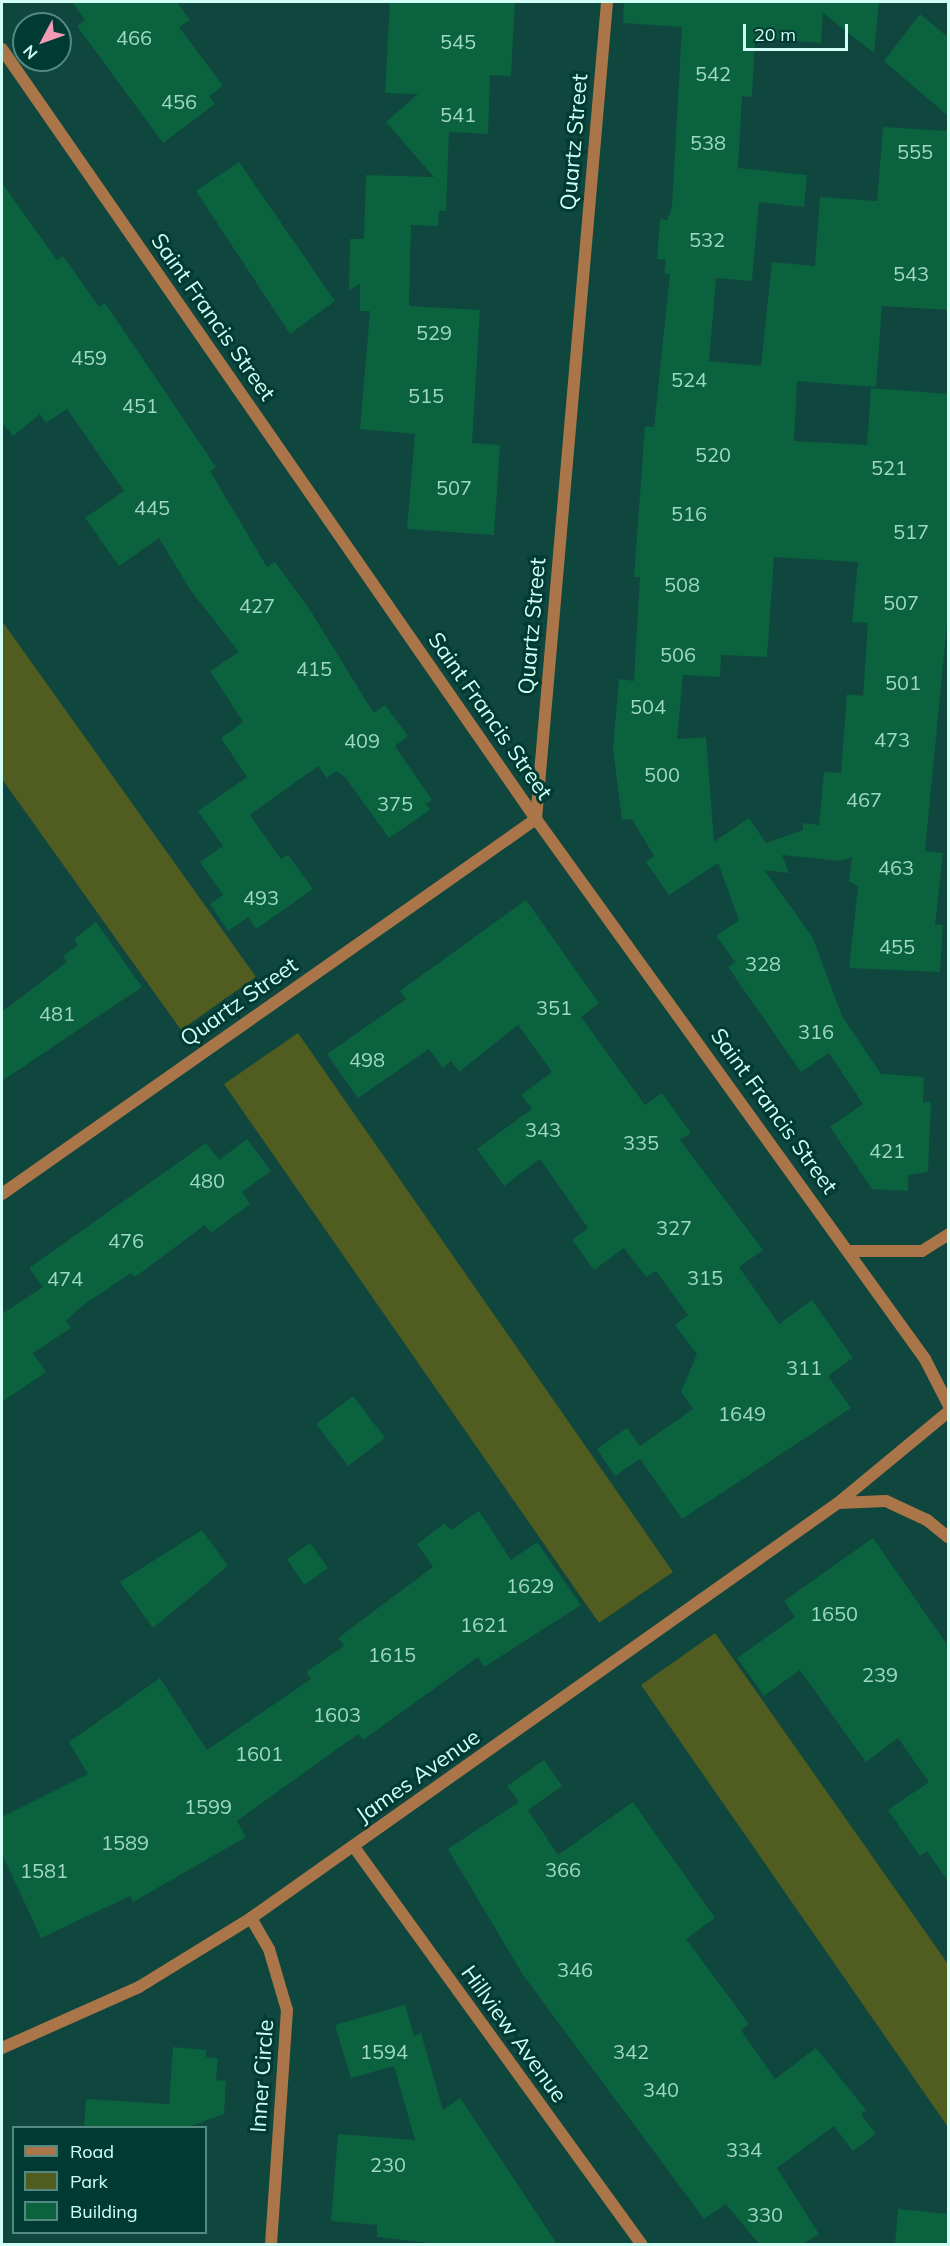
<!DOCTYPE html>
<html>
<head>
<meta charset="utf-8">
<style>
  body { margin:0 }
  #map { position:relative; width:950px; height:2246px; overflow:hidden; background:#0f463d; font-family:Mulish,sans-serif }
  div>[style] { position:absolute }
  .green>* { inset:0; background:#505c20 }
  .building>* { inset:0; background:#0b623f }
  .street>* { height:12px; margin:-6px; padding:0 6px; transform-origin:6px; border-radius:6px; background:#aa7548 }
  span { translate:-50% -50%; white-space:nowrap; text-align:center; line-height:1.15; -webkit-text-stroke:6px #003b33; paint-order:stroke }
  .number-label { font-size:20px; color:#a0d8c8 }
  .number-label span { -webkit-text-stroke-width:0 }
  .street-label { font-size:22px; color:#d2fff5 }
  .frame { position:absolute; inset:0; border:3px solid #d2fff5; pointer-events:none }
  .legend { position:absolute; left:12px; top:2126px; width:195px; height:108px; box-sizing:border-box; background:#003b33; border:2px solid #548981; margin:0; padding:8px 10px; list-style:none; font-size:18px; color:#d2fff5 }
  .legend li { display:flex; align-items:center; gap:12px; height:30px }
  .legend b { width:30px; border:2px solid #548981 }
  .north { position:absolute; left:12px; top:12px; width:60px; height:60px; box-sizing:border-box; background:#003b33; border:2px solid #548981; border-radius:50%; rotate:229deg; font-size:16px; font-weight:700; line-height:24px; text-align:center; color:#d2fff5 }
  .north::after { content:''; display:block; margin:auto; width:21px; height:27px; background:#f09ab5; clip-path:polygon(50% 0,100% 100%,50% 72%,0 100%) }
  .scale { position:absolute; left:743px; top:24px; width:105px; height:27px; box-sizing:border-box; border:3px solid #d2fff5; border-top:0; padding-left:8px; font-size:18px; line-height:21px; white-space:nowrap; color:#d2fff5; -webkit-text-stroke:4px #003b33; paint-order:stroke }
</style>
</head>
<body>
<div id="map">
  <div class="green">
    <i style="clip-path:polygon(2px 621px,256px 977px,181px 1030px,2px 779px)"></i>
    <i style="clip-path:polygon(298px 1033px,673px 1572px,599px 1623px,224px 1084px)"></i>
    <i style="clip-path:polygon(715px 1633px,948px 1964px,948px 2127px,641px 1685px)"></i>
  </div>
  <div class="building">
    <i style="clip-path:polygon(72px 2px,177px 2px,190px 20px,179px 27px,223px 86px,209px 96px,215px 104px,163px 143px,77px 26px,85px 20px)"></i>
    <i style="clip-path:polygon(390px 2px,515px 2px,511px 76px,490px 75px,488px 134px,449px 132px,446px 211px,439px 211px,438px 226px,411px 225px,409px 306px,480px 310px,472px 443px,500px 445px,494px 535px,407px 529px,415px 434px,360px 429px,370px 311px,360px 311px,360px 283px,349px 291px,350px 239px,364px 239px,366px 175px,434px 177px,386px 122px,418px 94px,385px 93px)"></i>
    <i style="clip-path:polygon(evenodd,624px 2px,879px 2px,874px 53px,823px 13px,821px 43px,755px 38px,752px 97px,742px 96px,738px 168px,807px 175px,804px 207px,759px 202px,752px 281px,716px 278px,709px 361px,761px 366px,772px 262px,815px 266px,820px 197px,877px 201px,883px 127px,948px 131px,948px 310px,882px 306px,876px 387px,797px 381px,794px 441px,867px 445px,871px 388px,948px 394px,948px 613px,925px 851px,943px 853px,935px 925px,943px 925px,940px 972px,849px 968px,858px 887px,849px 881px,852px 857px,840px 861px,782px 855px,789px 873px,764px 870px,812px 936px,842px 1016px,881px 1074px,924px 1077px,923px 1102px,931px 1102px,928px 1172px,908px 1175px,908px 1191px,872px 1189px,830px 1127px,863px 1104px,829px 1053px,801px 1072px,728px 967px,735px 962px,716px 936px,739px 920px,718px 863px,669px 895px,646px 862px,654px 856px,632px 819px,622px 820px,613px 750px,619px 679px,634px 681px,640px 577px,634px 577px,645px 426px,654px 427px,670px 274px,664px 273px,666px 260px,657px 259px,660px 219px,667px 220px,672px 207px,682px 27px,623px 23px,624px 2px,774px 557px,858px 562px,852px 622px,868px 623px,863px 696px,847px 694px,841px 773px,824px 772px,819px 825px,803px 823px,803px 830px,766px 843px,749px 818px,714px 842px,706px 737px,677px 739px,683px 675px,720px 677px,721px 655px,767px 657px,774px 557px)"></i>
    <i style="clip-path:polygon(920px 14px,948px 37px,948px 116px,884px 61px)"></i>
    <i style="clip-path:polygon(239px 162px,335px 301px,290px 334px,196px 191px)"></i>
    <i style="clip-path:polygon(2px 183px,57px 260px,63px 256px,99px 307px,105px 303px,216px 467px,210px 471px,267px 567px,275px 562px,310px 610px,368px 704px,374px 713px,385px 705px,408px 736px,395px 746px,432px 800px,426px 804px,430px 810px,389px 838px,345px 777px,336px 771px,327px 778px,318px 766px,250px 815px,281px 859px,288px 855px,313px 889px,256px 929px,248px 917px,228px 931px,210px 904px,223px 895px,200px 862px,223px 846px,198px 811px,247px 777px,221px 738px,243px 722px,210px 671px,239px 652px,191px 591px,159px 538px,119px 566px,85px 518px,124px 491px,67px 409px,46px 423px,40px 414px,13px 436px,2px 422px)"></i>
    <i style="clip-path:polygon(526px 900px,599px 1003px,581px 1017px,645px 1105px,662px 1093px,691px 1133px,680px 1140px,763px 1250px,739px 1267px,779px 1324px,812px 1300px,853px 1358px,828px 1376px,851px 1408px,682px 1519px,640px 1459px,615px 1476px,597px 1449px,627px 1428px,640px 1446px,693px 1409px,681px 1392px,697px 1354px,675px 1325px,688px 1315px,656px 1271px,646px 1277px,624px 1248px,594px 1270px,572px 1240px,588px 1228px,540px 1159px,504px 1186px,477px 1149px,532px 1109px,521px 1095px,552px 1072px,518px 1025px,459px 1072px,451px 1061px,443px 1068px,429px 1049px,358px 1098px,327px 1054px,406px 999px,400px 991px)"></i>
    <i style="clip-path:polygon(96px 922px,142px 987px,2px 1081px,2px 1012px,67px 962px,63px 956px,78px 945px,74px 939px)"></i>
    <i style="clip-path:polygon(247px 1139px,271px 1171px,242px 1192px,250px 1204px,211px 1233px,205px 1225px,135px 1277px,131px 1273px,82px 1306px,66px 1321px,71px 1328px,33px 1353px,46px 1372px,2px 1402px,2px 1314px,43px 1287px,29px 1268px,206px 1143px,219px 1160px)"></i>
    <i style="clip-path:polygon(353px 1396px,385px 1438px,348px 1466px,316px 1424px)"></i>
    <i style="clip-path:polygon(479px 1511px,511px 1560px,537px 1542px,581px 1605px,484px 1667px,478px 1657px,363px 1740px,358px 1734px,237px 1821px,246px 1837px,133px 1902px,130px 1896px,41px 1938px,2px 1854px,2px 1817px,88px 1774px,69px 1742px,160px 1678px,207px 1750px,311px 1679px,306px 1672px,344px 1646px,338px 1638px,433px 1567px,417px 1544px,445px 1523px,451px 1530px)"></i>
    <i style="clip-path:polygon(202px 1530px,228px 1566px,153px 1628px,120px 1582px)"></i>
    <i style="clip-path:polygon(873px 1538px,948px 1646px,948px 1881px,927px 1851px,920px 1856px,888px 1810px,929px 1782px,898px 1738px,866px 1762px,800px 1670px,764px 1696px,737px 1658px,795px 1617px,784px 1601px)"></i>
    <i style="clip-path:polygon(310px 1543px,328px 1568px,304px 1585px,287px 1559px)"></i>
    <i style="clip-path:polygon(544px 1760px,562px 1786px,528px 1810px,558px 1855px,633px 1802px,715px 1918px,686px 1939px,749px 2024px,741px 2030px,775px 2079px,816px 2048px,866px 2110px,861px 2114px,876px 2134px,853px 2151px,834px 2126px,777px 2168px,819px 2234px,803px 2244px,759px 2244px,726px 2204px,704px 2219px,523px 1975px,448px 1849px,519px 1802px,507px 1786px)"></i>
    <i style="clip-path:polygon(405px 2005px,414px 2036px,421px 2033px,443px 2110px,460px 2098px,557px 2244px,438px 2244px,377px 2237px,377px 2225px,331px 2221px,338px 2134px,415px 2140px,394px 2066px,351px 2078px,335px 2025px)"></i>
    <i style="clip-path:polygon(173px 2047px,206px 2050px,206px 2057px,218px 2058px,216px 2080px,226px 2081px,224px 2114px,188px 2127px,84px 2127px,86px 2099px,169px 2104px)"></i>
    <i style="clip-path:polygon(898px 2209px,948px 2214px,948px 2244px,895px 2244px)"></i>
  </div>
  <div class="street">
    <i style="left:2px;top:49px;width:937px;rotate:55.26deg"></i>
    <i style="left:536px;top:819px;width:666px;rotate:54.23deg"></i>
    <i style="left:925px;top:1359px;width:51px;rotate:62.9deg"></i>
    <i style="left:2px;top:1194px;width:653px;rotate:-35.08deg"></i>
    <i style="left:536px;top:819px;width:820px;rotate:-85.03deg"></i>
    <i style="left:849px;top:1251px;width:73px"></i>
    <i style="left:922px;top:1251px;width:31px;rotate:-32deg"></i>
    <i style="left:838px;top:1503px;width:48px;rotate:-2.4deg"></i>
    <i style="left:886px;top:1501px;width:45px;rotate:24.9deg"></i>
    <i style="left:927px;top:1520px;width:27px;rotate:39deg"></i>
    <i style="left:354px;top:1847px;width:490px;rotate:54.1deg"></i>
    <i style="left:251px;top:1918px;width:36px;rotate:60deg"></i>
    <i style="left:269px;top:1949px;width:64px;rotate:73.6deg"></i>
    <i style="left:287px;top:2010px;width:235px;rotate:93.9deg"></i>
    <i style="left:2px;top:2048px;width:150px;rotate:-24deg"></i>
    <i style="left:139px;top:1987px;width:132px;rotate:-31.6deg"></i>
    <i style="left:251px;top:1918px;width:719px;rotate:-35.26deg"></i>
    <i style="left:838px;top:1503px;width:143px;rotate:-39.6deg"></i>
  </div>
  <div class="number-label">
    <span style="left:134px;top:37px">466</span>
    <span style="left:458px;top:41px">545</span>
    <span style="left:713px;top:73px">542</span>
    <span style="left:179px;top:101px">456</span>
    <span style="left:458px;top:114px">541</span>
    <span style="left:708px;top:142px">538</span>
    <span style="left:915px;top:151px">555</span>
    <span style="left:707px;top:239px">532</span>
    <span style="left:911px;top:273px">543</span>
    <span style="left:434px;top:332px">529</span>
    <span style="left:89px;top:357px">459</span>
    <span style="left:689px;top:379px">524</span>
    <span style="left:426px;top:395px">515</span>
    <span style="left:140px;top:405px">451</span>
    <span style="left:713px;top:454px">520</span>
    <span style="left:889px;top:467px">521</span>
    <span style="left:454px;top:487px">507</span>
    <span style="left:152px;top:507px">445</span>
    <span style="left:689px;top:513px">516</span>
    <span style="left:911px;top:531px">517</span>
    <span style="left:682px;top:584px">508</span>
    <span style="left:901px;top:602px">507</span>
    <span style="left:257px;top:605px">427</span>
    <span style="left:678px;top:654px">506</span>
    <span style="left:314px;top:668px">415</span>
    <span style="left:903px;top:682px">501</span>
    <span style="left:648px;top:706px">504</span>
    <span style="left:892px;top:739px">473</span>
    <span style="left:362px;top:740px">409</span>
    <span style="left:662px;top:774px">500</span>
    <span style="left:864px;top:799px">467</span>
    <span style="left:395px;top:803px">375</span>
    <span style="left:896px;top:867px">463</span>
    <span style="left:261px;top:897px">493</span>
    <span style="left:897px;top:946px">455</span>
    <span style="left:763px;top:963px">328</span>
    <span style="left:554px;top:1007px">351</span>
    <span style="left:57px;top:1013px">481</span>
    <span style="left:816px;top:1031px">316</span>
    <span style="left:367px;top:1059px">498</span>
    <span style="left:543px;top:1129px">343</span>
    <span style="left:641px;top:1142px">335</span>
    <span style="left:887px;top:1150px">421</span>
    <span style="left:207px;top:1180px">480</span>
    <span style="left:674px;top:1227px">327</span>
    <span style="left:126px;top:1240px">476</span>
    <span style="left:705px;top:1277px">315</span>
    <span style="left:65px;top:1278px">474</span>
    <span style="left:804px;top:1367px">311</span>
    <span style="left:742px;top:1413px">1649</span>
    <span style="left:530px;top:1585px">1629</span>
    <span style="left:834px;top:1613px">1650</span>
    <span style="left:484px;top:1624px">1621</span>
    <span style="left:392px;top:1654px">1615</span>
    <span style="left:880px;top:1674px">239</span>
    <span style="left:337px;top:1714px">1603</span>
    <span style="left:259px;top:1753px">1601</span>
    <span style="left:208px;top:1806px">1599</span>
    <span style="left:125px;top:1842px">1589</span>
    <span style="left:563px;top:1869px">366</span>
    <span style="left:44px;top:1870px">1581</span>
    <span style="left:575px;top:1969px">346</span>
    <span style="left:384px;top:2051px">1594</span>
    <span style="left:631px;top:2051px">342</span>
    <span style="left:661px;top:2089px">340</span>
    <span style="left:744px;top:2149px">334</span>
    <span style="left:388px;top:2164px">230</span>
    <span style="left:765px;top:2214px">330</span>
  </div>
  <div class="street-label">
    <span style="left:574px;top:142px;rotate:-85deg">Quartz Street</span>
    <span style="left:213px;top:317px;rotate:55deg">Saint Francis Street</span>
    <span style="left:532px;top:626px;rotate:-85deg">Quartz Street</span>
    <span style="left:490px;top:716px;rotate:55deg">Saint Francis Street</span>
    <span style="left:239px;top:1002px;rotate:-35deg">Quartz Street</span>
    <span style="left:774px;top:1111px;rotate:54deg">Saint Francis Street</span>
    <span style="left:418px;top:1776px;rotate:-35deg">James Avenue</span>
    <span style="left:514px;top:2034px;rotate:54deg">Hillview Avenue</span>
    <span style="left:262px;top:2076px;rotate:-86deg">Inner Circle</span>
  </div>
  <div class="frame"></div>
  <ul class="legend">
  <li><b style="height:8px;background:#aa7548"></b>Road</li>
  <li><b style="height:16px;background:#505c20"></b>Park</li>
  <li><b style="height:16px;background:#0b623f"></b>Building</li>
  </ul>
  <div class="north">N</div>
  <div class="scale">20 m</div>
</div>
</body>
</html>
